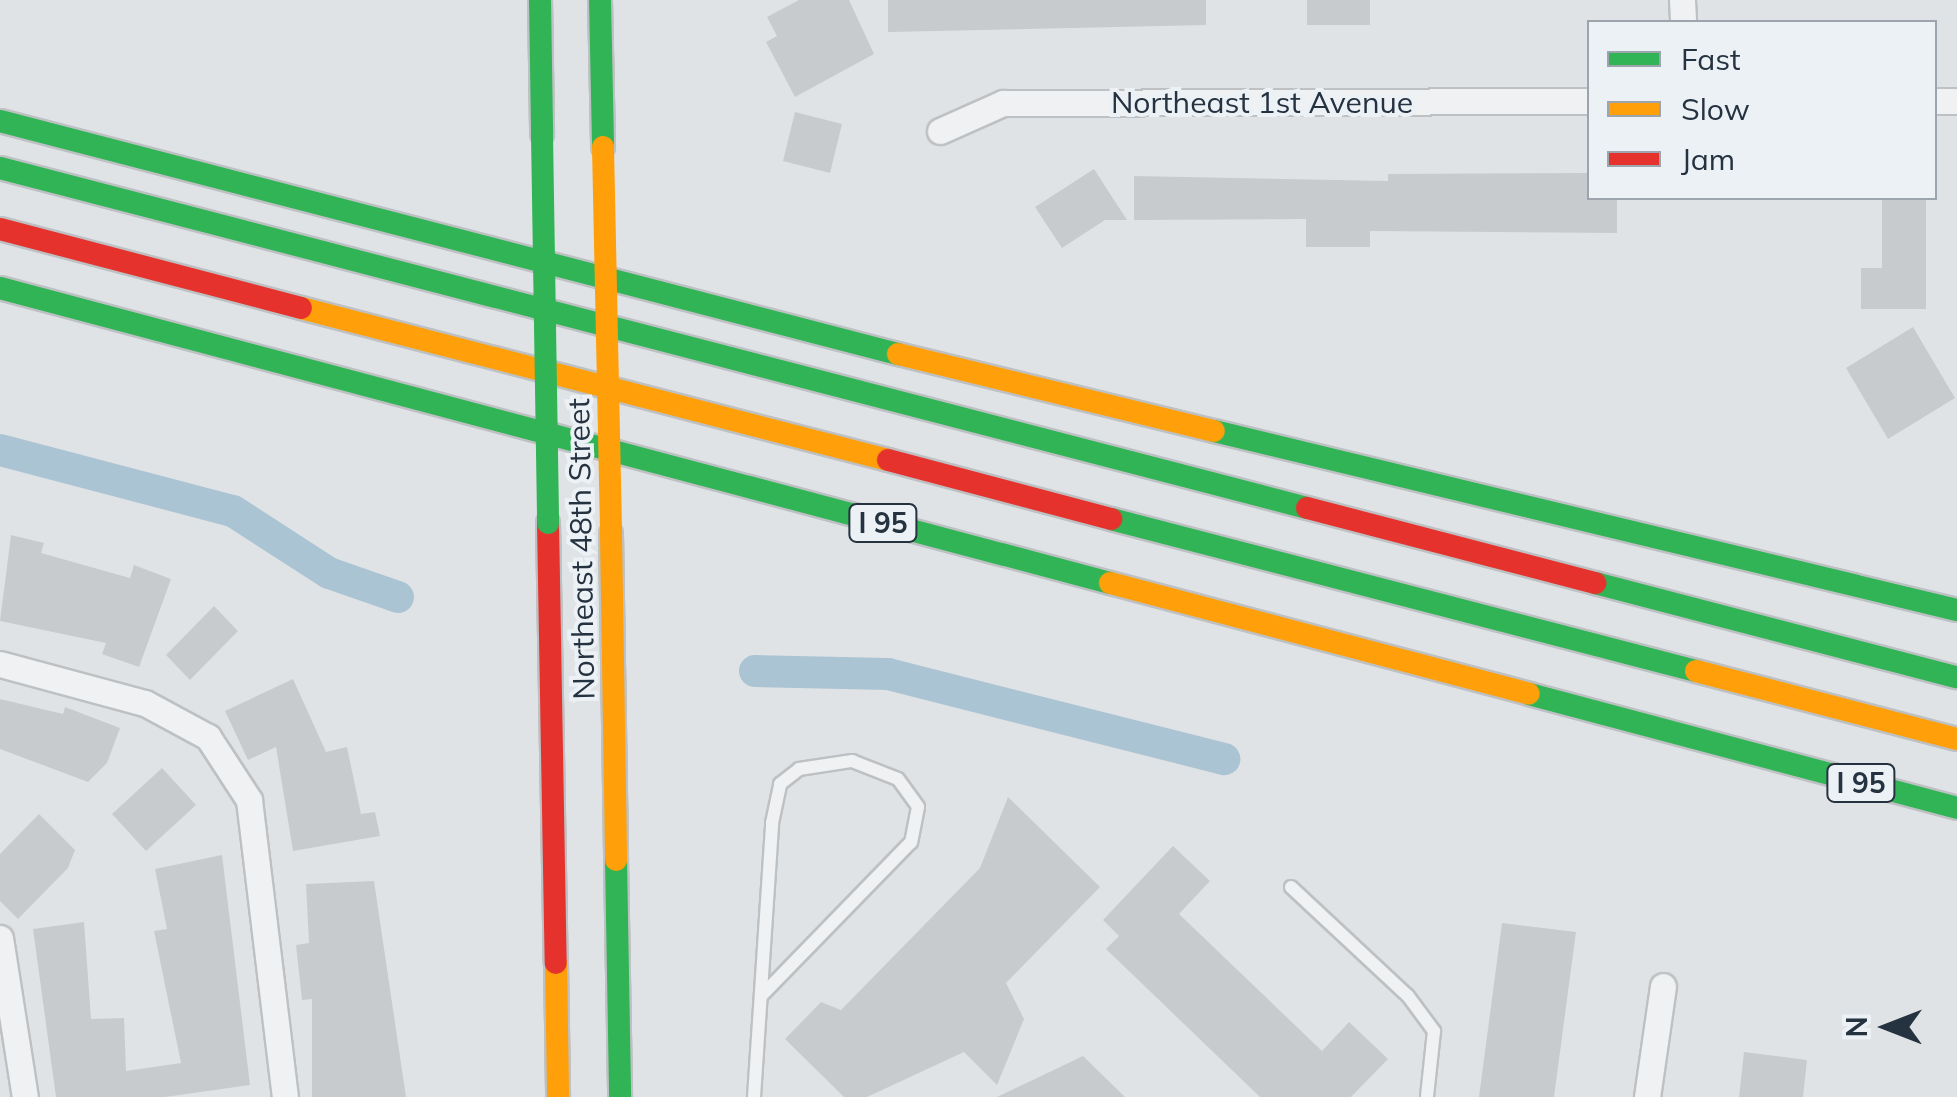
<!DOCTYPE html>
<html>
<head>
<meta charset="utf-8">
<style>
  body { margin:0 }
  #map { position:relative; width:1957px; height:1097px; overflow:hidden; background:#e0e3e5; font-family:Mulish,sans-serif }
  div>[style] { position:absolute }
  .canal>* { height:32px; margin:-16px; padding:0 16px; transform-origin:16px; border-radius:16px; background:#abc4d3 }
  .building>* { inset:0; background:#c8cbcd }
  .roads { filter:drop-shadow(2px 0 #bec1c3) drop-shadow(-2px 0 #bec1c3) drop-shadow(0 2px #bec1c3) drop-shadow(0 -2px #bec1c3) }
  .lane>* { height:12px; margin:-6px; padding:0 6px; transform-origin:6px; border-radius:6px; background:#eff1f2 }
  .street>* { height:25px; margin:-12.5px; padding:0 12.5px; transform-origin:12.5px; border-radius:12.5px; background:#eff1f2 }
  .fast>* { height:22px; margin:-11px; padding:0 11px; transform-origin:11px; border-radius:11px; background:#30b455 }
  .slow>* { height:22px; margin:-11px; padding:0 11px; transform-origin:11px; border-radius:11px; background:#ff9f0a }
  .jam>* { height:22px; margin:-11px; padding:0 11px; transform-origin:11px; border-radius:11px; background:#e5322d }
  .fast-bridge>* { height:22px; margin:-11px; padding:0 11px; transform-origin:11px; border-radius:11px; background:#30b455 }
  .slow-bridge>* { height:22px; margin:-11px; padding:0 11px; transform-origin:11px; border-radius:11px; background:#ff9f0a }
  span { translate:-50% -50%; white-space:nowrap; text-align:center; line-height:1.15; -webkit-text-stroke:8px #ecf1f6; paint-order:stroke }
  .shield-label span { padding:2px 8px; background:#ecf1f6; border:2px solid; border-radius:8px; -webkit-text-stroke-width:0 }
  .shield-label { font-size:28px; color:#253240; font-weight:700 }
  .street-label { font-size:30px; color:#253240 }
  .legend { position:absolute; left:1587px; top:20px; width:350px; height:180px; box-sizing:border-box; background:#ecf1f6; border:2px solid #9ca5ad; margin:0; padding:12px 18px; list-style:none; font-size:30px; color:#253240 }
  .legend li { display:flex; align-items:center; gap:20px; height:50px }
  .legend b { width:50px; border:2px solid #9ca5ad }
  .north { position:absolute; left:1837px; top:977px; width:100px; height:100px; -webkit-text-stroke:8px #ecf1f6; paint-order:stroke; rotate:270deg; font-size:28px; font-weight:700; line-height:40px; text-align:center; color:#253240 }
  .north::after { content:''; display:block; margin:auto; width:35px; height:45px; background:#253240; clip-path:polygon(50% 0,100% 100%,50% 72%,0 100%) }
</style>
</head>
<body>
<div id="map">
  <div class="canal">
    <i style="left:0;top:450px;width:241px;rotate:14.7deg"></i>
    <i style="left:233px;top:511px;width:114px;rotate:32.9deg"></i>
    <i style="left:329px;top:573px;width:73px;rotate:19.2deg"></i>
    <i style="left:755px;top:671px;width:133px;rotate:1.3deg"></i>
    <i style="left:888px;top:674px;width:347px;rotate:14.2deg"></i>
  </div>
  <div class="building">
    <i style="clip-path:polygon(799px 0,849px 0,874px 54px,795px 97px,766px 42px,777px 36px,767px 17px)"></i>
    <i style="clip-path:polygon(888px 0,1206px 0,1206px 25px,888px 32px)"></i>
    <i style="clip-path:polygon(1307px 0,1370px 0,1370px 25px,1307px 25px)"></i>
    <i style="clip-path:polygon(795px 112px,842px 124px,830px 173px,783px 161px)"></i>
    <i style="clip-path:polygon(1094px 169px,1127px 220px,1105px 220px,1062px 248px,1035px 207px)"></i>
    <i style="clip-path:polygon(1590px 173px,1590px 198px,1617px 198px,1617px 233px,1370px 231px,1370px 247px,1306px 247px,1306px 219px,1134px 220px,1134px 176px,1388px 181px,1388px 174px)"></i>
    <i style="clip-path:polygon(1882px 198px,1926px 198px,1926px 309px,1861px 309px,1861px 268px,1882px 268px)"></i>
    <i style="clip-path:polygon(1913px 327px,1955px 398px,1888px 439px,1846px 368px)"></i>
    <i style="clip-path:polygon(11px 535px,44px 543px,41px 553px,130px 578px,134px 565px,171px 579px,139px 667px,102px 654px,106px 643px,0 621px)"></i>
    <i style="clip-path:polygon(214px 606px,238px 631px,190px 680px,166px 655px)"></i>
    <i style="clip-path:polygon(293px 679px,326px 752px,347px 747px,361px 814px,375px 812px,380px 836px,293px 851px,276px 747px,248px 760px,225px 711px)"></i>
    <i style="clip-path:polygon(0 699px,63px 714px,65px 707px,120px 728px,107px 763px,88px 782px,0 749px)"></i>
    <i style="clip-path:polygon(162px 768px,196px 805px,146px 851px,112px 814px)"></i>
    <i style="clip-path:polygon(1008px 797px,1100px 887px,1006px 983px,1024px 1019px,997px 1085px,964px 1052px,867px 1097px,844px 1097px,785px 1039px,821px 1002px,841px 1010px,980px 868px)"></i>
    <i style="clip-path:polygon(39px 814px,75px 850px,68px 868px,18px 919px,0 901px,0 854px)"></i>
    <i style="clip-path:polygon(1173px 846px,1210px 881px,1179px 914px,1322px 1051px,1349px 1022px,1388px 1059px,1351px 1097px,1260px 1097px,1106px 949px,1119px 936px,1103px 920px)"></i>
    <i style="clip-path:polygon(222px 855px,250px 1085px,165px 1097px,56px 1097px,33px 929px,84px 922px,91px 1019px,124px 1018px,126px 1071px,181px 1063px,154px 931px,167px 929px,155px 869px)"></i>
    <i style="clip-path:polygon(374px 881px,406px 1097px,312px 1097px,312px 999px,302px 1000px,296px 945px,309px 943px,306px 884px)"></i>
    <i style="clip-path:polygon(1502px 923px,1576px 932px,1554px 1097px,1479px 1097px)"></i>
    <i style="clip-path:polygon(1744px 1052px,1807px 1060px,1803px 1097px,1739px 1097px)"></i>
    <i style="clip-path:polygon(1083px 1056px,1125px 1097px,997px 1097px)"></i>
  </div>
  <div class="roads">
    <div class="lane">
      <i style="left:1291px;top:887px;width:160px;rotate:43deg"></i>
      <i style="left:1408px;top:996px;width:44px;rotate:53.4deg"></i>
      <i style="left:1434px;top:1031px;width:66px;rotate:96.1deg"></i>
      <i style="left:754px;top:1097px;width:275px;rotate:-86.2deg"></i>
      <i style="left:772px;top:823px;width:40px;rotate:-78deg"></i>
      <i style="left:780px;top:784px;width:24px;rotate:-38deg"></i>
      <i style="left:799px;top:769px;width:54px;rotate:-8.6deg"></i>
      <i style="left:852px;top:761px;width:49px;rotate:21.4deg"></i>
      <i style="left:898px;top:779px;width:34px;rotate:54deg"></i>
      <i style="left:918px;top:807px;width:36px;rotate:101deg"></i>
      <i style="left:911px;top:842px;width:214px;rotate:134.2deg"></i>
    </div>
    <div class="street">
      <i style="left:1682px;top:0;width:22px;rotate:87deg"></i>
      <i style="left:1934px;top:101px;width:23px"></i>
      <i style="left:940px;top:131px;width:69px;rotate:-24deg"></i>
      <i style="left:1003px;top:103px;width:587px;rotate:-0.2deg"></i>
      <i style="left:0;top:664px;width:150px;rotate:15.1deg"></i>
      <i style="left:145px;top:703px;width:72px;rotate:28.4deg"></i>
      <i style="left:208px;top:737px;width:75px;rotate:56.9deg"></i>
      <i style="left:249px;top:800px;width:299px;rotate:83.1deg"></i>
      <i style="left:0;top:938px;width:161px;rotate:81.1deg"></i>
      <i style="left:1647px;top:1097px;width:112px;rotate:-81.8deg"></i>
    </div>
    <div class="fast">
      <i style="left:540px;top:0;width:134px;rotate:89.1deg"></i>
      <i style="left:600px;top:0;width:147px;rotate:88.8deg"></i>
      <i style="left:0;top:121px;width:928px;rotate:14.55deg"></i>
      <i style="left:0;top:168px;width:1350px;rotate:14.58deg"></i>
      <i style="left:0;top:288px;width:1149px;rotate:14.88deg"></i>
      <i style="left:1214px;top:431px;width:764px;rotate:13.55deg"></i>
      <i style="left:1111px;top:519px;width:604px;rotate:14.57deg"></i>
      <i style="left:1595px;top:583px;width:374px;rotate:14.6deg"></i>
      <i style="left:1529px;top:694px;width:443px;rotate:14.9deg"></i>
      <i style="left:616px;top:860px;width:237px;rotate:89deg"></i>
    </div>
    <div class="slow">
      <i style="left:301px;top:308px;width:606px;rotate:14.52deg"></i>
      <i style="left:898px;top:354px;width:325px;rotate:13.7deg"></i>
      <i style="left:611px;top:534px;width:326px;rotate:89.1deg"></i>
      <i style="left:1110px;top:583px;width:433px;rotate:14.8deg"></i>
      <i style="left:1696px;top:671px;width:270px;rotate:14.6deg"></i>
      <i style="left:556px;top:963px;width:134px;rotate:89.1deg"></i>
    </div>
    <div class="jam">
      <i style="left:0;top:229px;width:311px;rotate:14.7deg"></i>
      <i style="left:888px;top:460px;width:231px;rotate:14.8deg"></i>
      <i style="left:1307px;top:508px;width:298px;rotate:14.6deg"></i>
      <i style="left:548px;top:523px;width:440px;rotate:89deg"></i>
    </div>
  </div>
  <div class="fast-bridge">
    <i style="left:542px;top:134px;width:389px;rotate:89.1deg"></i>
  </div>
  <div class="slow-bridge">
    <i style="left:603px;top:147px;width:387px;rotate:88.8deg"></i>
  </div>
  <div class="shield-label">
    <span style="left:883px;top:523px">I 95</span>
    <span style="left:1861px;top:783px">I 95</span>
  </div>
  <div class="street-label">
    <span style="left:1262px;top:102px">Northeast 1st Avenue</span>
    <span style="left:581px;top:549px;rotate:-91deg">Northeast 48th Street</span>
  </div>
  <ul class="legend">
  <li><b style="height:12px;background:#30b455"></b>Fast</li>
  <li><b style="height:12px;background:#ff9f0a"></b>Slow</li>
  <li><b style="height:12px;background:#e5322d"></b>Jam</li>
  </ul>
  <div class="north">N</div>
</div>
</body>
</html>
